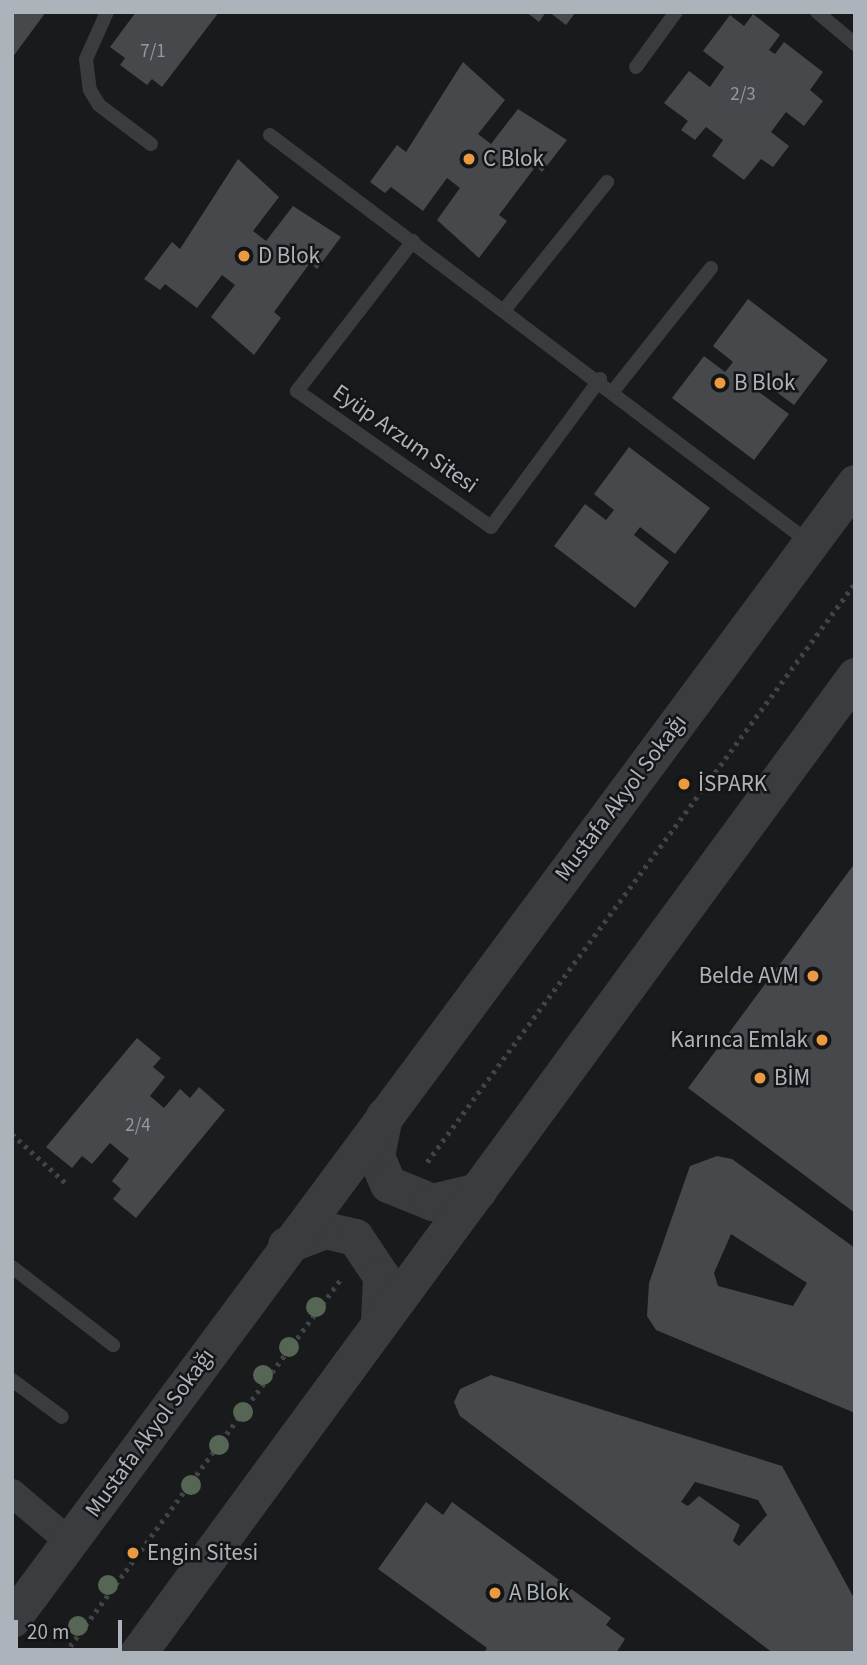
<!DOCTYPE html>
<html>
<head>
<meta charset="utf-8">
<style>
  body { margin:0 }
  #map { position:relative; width:867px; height:1665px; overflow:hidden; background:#191a1b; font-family:"Source Sans 3",sans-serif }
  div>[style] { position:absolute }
  .building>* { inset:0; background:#46484b }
  .path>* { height:4.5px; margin-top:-2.25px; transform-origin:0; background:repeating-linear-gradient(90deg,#404347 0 3.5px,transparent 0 8.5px) }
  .service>* { height:14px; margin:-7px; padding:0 7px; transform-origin:7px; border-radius:7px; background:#3a3c40 }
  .minor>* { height:28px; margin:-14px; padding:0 14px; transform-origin:14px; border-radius:14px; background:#3a3c40 }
  .tertiary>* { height:37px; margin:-18.5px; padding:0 18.5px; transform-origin:18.5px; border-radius:18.5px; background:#3a3c40 }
  .trees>* { width:20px; height:20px; margin:-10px; border-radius:50%; background:#566655 }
  .dots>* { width:19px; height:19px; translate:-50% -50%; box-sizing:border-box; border:4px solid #141516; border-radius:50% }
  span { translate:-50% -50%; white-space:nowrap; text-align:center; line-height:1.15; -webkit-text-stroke:5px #141516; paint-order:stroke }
  .number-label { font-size:19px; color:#92989e }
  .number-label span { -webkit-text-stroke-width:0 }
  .poi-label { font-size:23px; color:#acb3ba }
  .left { translate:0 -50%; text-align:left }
  .right { translate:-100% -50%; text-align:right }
  .street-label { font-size:23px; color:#acb3ba }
  .frame { position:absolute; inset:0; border:14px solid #acb3ba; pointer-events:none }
  .scale { position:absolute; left:14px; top:1620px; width:108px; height:32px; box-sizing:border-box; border:4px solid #acb3ba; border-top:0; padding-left:9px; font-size:21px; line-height:24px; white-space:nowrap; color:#acb3ba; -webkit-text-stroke:5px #141516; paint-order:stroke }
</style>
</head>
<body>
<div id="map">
  <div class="building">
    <i style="clip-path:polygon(12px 12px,46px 12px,12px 58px)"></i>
    <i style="clip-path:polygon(136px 12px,219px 12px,162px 87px,152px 79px,147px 85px,120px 65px,125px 58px,110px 47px)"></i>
    <i style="clip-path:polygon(526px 12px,546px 12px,539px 22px)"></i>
    <i style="clip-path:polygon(549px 12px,576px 12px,566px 25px)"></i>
    <i style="clip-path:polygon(753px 14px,780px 35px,769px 50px,775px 54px,784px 42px,823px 72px,810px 90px,823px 101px,804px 126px,786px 112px,771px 132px,789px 146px,773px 167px,761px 159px,744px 180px,712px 156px,723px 140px,706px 127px,695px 140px,681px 130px,688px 121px,664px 103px,689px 71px,710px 87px,724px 67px,703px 51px,730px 15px,744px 26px)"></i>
    <i style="clip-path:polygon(463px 62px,505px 100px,478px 134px,491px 144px,518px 109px,567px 140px,542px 172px,536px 166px,499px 215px,507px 221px,479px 258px,437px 220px,460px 188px,447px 178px,423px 211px,391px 187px,385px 193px,370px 182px,397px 145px,406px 152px)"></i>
    <i style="clip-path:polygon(238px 159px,279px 197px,253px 231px,266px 241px,293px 206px,341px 237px,317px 269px,310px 263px,274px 312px,281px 318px,254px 355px,211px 317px,235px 285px,222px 275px,197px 308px,165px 284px,160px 290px,144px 279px,172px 242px,180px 249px)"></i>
    <i style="clip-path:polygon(748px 299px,828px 360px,794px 405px,759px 379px,752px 387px,789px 414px,754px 460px,672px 398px,704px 356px,725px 372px,733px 362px,713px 346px)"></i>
    <i style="clip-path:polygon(629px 447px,710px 508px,675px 554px,640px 527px,634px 535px,669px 562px,635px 608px,554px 546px,585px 504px,606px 520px,614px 510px,594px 494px)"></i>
    <i style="clip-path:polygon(855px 863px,855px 1213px,688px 1088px)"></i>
    <i style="clip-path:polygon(137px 1038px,161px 1058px,153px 1067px,165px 1077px,150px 1096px,164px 1108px,180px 1089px,190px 1098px,199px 1087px,225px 1110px,136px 1218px,113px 1199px,121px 1189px,112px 1181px,129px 1159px,110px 1143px,92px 1164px,82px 1156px,72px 1168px,46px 1147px)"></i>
    <i style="clip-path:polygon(evenodd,717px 1156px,732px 1159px,855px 1248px,855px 1413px,656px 1330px,647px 1316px,649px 1283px,690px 1166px,717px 1156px,731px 1234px,807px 1283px,793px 1306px,718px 1286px,714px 1273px,731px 1234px)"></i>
    <i style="clip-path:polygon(evenodd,491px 1375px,782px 1466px,855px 1600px,855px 1653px,773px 1653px,460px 1416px,454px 1402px,460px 1389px,491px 1375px,695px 1482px,758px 1500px,767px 1515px,739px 1546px,733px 1541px,740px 1525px,699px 1496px,688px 1506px,681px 1502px,695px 1482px)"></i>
    <i style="clip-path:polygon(426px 1502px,443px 1515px,452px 1502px,611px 1618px,606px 1625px,625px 1639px,616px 1653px,484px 1653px,487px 1648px,378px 1569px)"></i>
  </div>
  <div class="path">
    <i style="left:12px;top:1134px;width:76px;rotate:42.3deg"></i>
    <i style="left:427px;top:1162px;width:720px;rotate:-53.53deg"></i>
    <i style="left:65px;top:1653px;width:465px;rotate:-53.6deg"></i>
  </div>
  <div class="service">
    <i style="left:107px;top:12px;width:51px;rotate:114.1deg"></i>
    <i style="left:86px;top:59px;width:31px;rotate:83deg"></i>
    <i style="left:90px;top:90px;width:17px;rotate:59deg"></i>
    <i style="left:99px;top:105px;width:65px;rotate:36.9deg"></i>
    <i style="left:817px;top:12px;width:50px;rotate:40.1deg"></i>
    <i style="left:636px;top:67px;width:68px;rotate:-54deg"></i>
    <i style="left:270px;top:135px;width:677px;rotate:37.07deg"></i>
    <i style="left:413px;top:241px;width:190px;rotate:127.7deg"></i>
    <i style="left:297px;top:391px;width:237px;rotate:35deg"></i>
    <i style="left:491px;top:527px;width:184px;rotate:-53.6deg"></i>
    <i style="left:505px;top:309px;width:163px;rotate:-51.2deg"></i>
    <i style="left:614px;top:390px;width:156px;rotate:-51.5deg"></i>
    <i style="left:12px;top:1267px;width:128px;rotate:37.7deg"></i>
    <i style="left:12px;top:1380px;width:62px;rotate:36.5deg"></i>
  </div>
  <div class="minor">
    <i style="left:12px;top:1493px;width:77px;rotate:40.3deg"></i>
  </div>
  <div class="tertiary">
    <i style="left:384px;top:1116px;width:41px;rotate:101.3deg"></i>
    <i style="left:376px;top:1156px;width:30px;rotate:67deg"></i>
    <i style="left:388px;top:1184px;width:48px;rotate:22.2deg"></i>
    <i style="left:432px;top:1202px;width:47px;rotate:-13.4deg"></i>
    <i style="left:286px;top:1245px;width:42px;rotate:-21deg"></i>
    <i style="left:325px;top:1230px;width:31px;rotate:13deg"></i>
    <i style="left:355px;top:1237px;width:47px;rotate:56.3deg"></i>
    <i style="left:381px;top:1276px;width:45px;rotate:92.5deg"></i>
    <i style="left:12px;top:1619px;width:1415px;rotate:-53.42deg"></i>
    <i style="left:138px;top:1653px;width:1212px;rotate:-53.73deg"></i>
  </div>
  <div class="trees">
    <i style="left:316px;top:1307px"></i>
    <i style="left:289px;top:1347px"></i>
    <i style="left:263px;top:1375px"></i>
    <i style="left:243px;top:1412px"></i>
    <i style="left:219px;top:1445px"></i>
    <i style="left:191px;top:1485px"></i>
    <i style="left:108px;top:1585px"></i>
    <i style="left:78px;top:1626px"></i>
  </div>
  <div class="dots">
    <i style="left:469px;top:159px;background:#eb9a42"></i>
    <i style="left:244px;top:256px;background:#eb9a42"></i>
    <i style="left:720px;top:383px;background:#eb9a42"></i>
    <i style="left:684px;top:784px;background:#eb9a42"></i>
    <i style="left:813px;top:976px;background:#eb9a42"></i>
    <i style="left:822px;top:1040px;background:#eb9a42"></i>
    <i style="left:760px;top:1078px;background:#eb9a42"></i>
    <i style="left:133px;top:1553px;background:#eb9a42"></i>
    <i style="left:495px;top:1593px;background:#eb9a42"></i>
  </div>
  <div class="number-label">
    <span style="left:153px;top:52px">7/1</span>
    <span style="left:743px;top:95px">2/3</span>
    <span style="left:138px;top:1126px">2/4</span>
  </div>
  <div class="poi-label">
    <span class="left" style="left:483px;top:159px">C Blok</span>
    <span class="left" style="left:258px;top:256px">D Blok</span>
    <span class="left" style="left:734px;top:383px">B Blok</span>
    <span class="left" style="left:698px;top:784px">İSPARK</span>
    <span class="right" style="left:799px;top:976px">Belde AVM</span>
    <span class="right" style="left:808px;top:1040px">Karınca Emlak</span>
    <span class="left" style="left:774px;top:1078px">BİM</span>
    <span class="left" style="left:147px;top:1553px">Engin Sitesi</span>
    <span class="left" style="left:509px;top:1593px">A Blok</span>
  </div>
  <div class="street-label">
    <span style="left:405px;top:439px;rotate:35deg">Eyüp Arzum Sitesi</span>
    <span style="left:621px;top:798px;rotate:-53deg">Mustafa Akyol Sokağı</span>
    <span style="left:150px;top:1433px;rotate:-54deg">Mustafa Akyol Sokağı</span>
  </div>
  <div class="frame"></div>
  <div class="scale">20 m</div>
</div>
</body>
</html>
